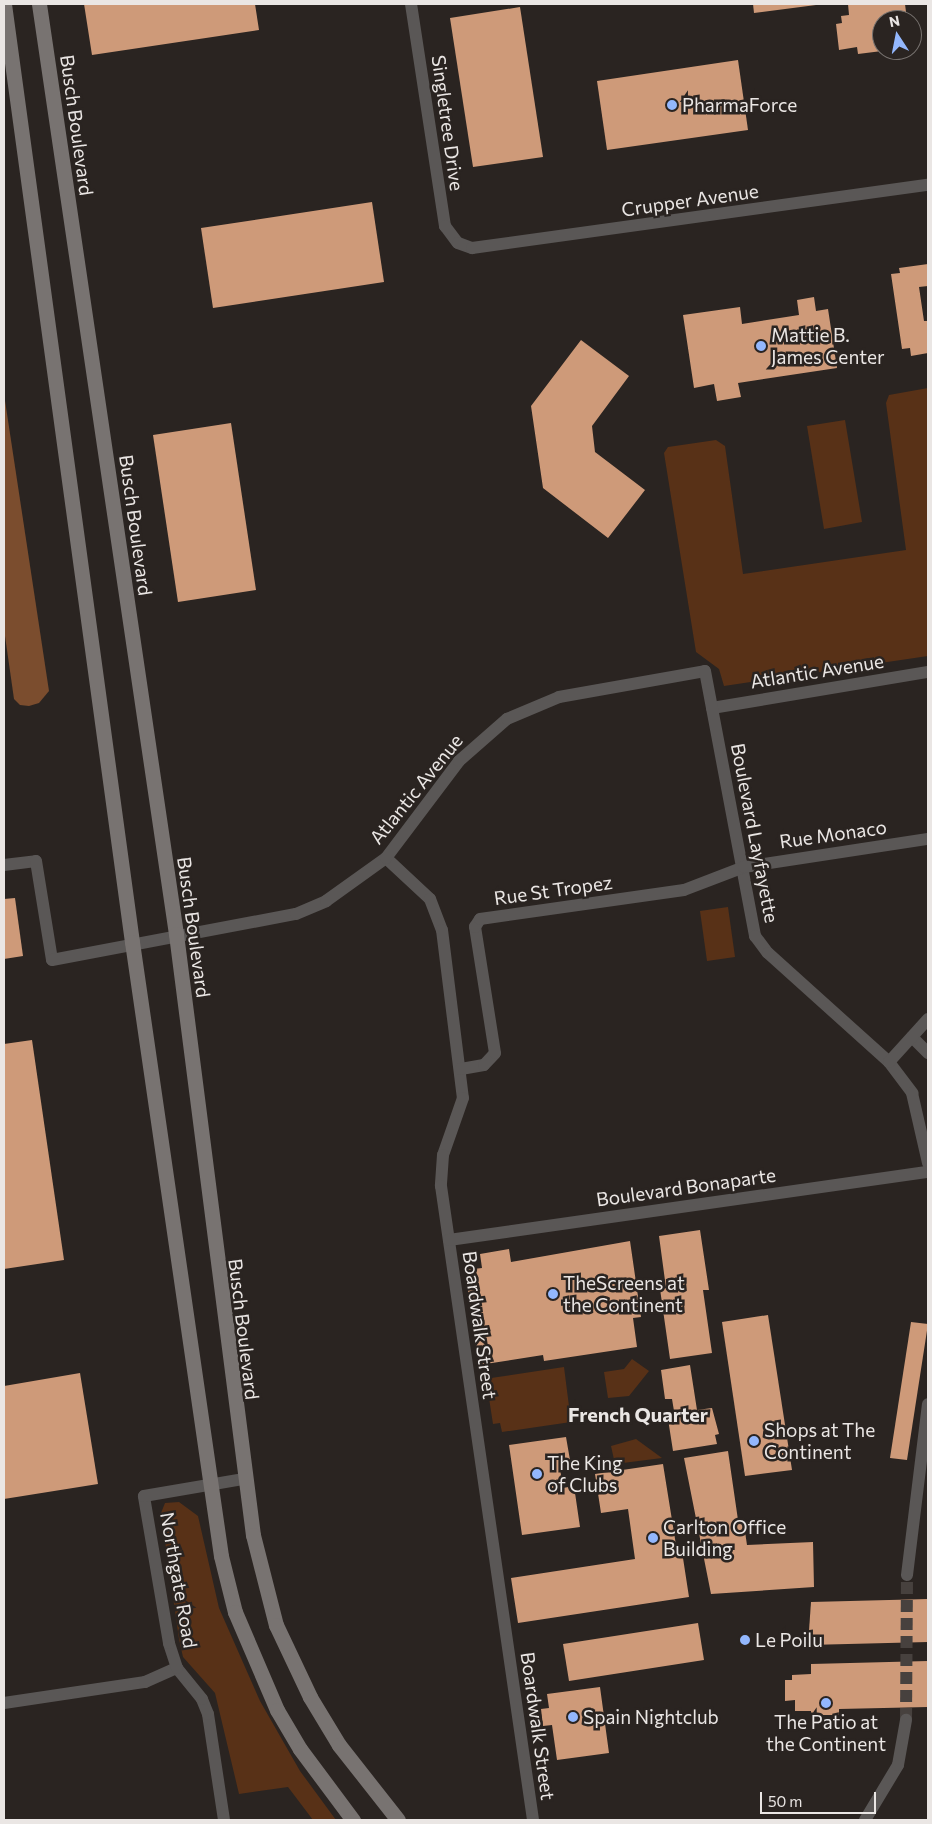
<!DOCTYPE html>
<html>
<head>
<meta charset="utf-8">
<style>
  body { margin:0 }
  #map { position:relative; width:932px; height:1824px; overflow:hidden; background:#2a2421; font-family:Commissioner,sans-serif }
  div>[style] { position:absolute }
  .green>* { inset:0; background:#583117 }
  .water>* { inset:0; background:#7b4d2e }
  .building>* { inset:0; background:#ce9a79 }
  .street-tunnel>* { height:12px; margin-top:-6px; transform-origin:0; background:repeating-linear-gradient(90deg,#47413e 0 12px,transparent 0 18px) }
  .street>* { height:12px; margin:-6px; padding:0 6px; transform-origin:6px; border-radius:6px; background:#5a5756 }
  .secondary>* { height:15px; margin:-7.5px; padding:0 7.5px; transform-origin:7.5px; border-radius:7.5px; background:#787371 }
  .dots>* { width:14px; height:14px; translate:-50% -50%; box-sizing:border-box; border:2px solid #2a2421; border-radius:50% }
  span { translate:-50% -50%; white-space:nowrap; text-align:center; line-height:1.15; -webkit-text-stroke:5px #2a2421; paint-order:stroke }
  .poi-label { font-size:19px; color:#eae6e4 }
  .left { translate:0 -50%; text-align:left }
  .street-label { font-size:19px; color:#eae6e4 }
  .neighbourhood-label { font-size:20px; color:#eae6e4; font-weight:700 }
  .frame { position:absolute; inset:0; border:5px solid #eae6e4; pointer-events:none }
  .north { position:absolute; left:872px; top:10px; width:50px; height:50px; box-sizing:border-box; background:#2a2421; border:1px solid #77726f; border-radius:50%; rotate:349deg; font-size:14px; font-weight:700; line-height:20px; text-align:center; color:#eae6e4 }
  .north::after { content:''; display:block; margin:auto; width:18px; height:22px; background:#93b7fd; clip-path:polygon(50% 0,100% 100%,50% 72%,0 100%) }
  .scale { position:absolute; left:760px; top:1792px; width:116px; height:22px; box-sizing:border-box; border:2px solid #eae6e4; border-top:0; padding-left:6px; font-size:15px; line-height:18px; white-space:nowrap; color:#eae6e4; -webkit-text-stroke:4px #2a2421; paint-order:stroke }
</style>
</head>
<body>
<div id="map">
  <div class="green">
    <i style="clip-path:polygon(928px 388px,928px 656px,724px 686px,719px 669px,696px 652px,664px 453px,668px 447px,716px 440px,725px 446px,743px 574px,906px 550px,886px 403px,889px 395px)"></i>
    <i style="clip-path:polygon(845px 420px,862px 522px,824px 529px,807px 426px)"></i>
    <i style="clip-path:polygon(728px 907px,735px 957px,707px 961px,700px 911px)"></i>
    <i style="clip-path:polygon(632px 1359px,649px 1371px,629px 1396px,608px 1398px,604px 1372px,624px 1369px)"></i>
    <i style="clip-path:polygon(564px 1367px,571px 1422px,502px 1432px,500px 1423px,493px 1424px,487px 1385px,491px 1378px)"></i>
    <i style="clip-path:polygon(636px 1439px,662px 1458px,615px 1464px,611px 1446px)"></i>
    <i style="clip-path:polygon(179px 1502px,198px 1516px,219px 1608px,260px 1701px,300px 1771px,336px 1820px,313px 1820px,288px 1787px,239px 1794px,215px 1693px,183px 1657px,179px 1639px,161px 1513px,165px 1503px)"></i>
  </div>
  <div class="water">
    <i style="clip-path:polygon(4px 394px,49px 691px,39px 703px,29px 706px,20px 705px,14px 699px,4px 629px)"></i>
  </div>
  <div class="building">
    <i style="clip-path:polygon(84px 4px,255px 4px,259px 30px,92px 55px)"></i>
    <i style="clip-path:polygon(753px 4px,816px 4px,816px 5px,754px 13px)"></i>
    <i style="clip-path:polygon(848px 4px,905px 4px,907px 20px,882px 20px,882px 51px,858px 54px,857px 47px,839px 50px,836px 24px,842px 23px,841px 16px,849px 15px)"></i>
    <i style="clip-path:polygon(520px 7px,543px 157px,473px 167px,450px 18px)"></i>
    <i style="clip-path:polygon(738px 60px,748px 130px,607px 150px,597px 81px)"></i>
    <i style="clip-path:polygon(372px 202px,384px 282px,213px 308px,201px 228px)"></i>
    <i style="clip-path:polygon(928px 264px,928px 286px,919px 287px,924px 321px,928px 321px,928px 353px,911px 356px,910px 348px,902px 349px,891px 274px,900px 273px,899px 268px)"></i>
    <i style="clip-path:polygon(814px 297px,816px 311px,828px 309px,837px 368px,738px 383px,741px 397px,717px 401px,714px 384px,694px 388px,683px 315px,740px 307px,742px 324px,799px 315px,797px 300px)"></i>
    <i style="clip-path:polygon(581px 340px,629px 376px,592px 426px,595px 452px,645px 490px,608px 538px,543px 488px,531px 406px)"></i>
    <i style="clip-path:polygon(231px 423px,256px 590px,178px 602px,153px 435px)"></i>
    <i style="clip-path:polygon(15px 898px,23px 956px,4px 959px,4px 899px)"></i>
    <i style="clip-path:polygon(32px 1040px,64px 1260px,4px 1269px,4px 1044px)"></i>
    <i style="clip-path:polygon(700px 1230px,709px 1290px,703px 1290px,712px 1353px,670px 1359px,660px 1289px,666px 1288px,659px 1236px)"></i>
    <i style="clip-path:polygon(630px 1241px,641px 1317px,633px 1318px,637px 1347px,544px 1361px,543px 1355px,479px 1365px,465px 1270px,482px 1268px,480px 1254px,509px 1249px,511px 1262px)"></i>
    <i style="clip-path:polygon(768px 1315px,792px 1470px,745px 1476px,722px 1322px)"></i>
    <i style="clip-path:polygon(911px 1322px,928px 1324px,907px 1460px,890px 1458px)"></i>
    <i style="clip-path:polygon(690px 1365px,697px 1410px,712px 1408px,719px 1434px,715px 1435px,717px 1444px,673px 1451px,668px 1419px,675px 1417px,672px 1399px,665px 1399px,661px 1370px)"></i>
    <i style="clip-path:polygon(80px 1373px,98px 1484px,4px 1499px,4px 1386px)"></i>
    <i style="clip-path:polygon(566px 1437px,570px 1460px,559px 1462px,563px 1488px,574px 1486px,580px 1527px,522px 1535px,509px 1445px)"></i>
    <i style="clip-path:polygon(728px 1451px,738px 1520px,743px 1518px,747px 1545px,813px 1542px,814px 1587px,711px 1594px,684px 1458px)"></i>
    <i style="clip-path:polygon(663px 1464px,676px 1545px,681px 1545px,689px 1597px,518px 1623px,511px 1578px,635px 1559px,628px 1509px,601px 1513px,595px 1474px)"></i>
    <i style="clip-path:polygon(928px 1599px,928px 1642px,808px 1645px,811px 1602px)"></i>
    <i style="clip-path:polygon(698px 1623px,704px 1660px,569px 1681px,563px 1644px)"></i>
    <i style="clip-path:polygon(928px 1661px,928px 1707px,839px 1709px,839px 1715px,811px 1715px,811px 1711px,795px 1711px,795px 1700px,785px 1701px,785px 1680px,792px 1680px,792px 1675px,811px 1674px,811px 1664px)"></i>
    <i style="clip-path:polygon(600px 1687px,609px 1753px,557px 1760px,552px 1725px,543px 1726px,541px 1709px,549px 1708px,547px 1694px)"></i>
  </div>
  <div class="street-tunnel">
    <i style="left:906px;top:1720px;width:145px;rotate:-89.6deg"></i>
  </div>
  <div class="street">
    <i style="left:411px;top:4px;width:225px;rotate:81.3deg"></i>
    <i style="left:445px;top:226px;width:21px;rotate:53deg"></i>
    <i style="left:458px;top:243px;width:15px;rotate:20deg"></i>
    <i style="left:472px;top:248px;width:460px;rotate:-7.9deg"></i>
    <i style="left:712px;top:708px;width:219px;rotate:-9.5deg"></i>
    <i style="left:386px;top:858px;width:60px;rotate:43deg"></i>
    <i style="left:430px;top:899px;width:33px;rotate:69deg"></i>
    <i style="left:442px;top:930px;width:169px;rotate:82.9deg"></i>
    <i style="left:463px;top:1098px;width:60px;rotate:109.3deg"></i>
    <i style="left:443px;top:1155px;width:31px;rotate:94deg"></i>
    <i style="left:441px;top:1186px;width:641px;rotate:81.74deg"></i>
    <i style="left:4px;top:865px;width:32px;rotate:-7deg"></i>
    <i style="left:36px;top:861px;width:100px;rotate:80.8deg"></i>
    <i style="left:52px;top:960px;width:248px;rotate:-10.7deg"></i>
    <i style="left:296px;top:914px;width:33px;rotate:-23deg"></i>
    <i style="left:326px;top:901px;width:74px;rotate:-35.6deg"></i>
    <i style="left:386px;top:858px;width:121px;rotate:-53deg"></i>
    <i style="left:459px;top:761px;width:64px;rotate:-41.2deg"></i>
    <i style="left:507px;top:719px;width:56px;rotate:-22.9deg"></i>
    <i style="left:559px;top:697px;width:148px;rotate:-10.1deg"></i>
    <i style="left:705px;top:671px;width:270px;rotate:79.3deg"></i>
    <i style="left:755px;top:936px;width:21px;rotate:53deg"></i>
    <i style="left:768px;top:953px;width:163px;rotate:42deg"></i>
    <i style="left:889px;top:1062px;width:39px;rotate:53deg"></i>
    <i style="left:912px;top:1093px;width:72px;rotate:77.1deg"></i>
    <i style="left:912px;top:1037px;width:23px;rotate:45deg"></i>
    <i style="left:889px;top:1062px;width:58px;rotate:-47.8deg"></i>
    <i style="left:461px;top:1069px;width:23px;rotate:-10deg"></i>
    <i style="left:484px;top:1065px;width:16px;rotate:-47deg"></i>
    <i style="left:495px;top:1053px;width:128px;rotate:-99deg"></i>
    <i style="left:475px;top:927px;width:9px;rotate:-58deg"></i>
    <i style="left:480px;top:919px;width:206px;rotate:-8.1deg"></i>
    <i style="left:684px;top:890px;width:64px;rotate:-21deg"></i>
    <i style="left:744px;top:867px;width:186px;rotate:-8.7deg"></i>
    <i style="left:449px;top:1240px;width:484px;rotate:-8.1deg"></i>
    <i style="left:907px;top:1575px;width:172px;rotate:-83deg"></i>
    <i style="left:4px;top:1703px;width:143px;rotate:-8.5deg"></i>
    <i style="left:145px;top:1682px;width:35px;rotate:-24deg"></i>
    <i style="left:224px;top:1820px;width:107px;rotate:-98.6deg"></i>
    <i style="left:208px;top:1714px;width:16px;rotate:-112deg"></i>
    <i style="left:202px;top:1699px;width:40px;rotate:-129deg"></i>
    <i style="left:177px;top:1668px;width:26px;rotate:-108deg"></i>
    <i style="left:169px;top:1643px;width:149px;rotate:-99.7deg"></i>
    <i style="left:144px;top:1496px;width:100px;rotate:-9.7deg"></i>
    <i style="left:865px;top:1820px;width:64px;rotate:-59deg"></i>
    <i style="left:898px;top:1765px;width:46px;rotate:-79.9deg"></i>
  </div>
  <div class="secondary">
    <i style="left:4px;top:4px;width:947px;rotate:82.23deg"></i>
    <i style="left:132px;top:942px;width:620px;rotate:81.75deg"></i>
    <i style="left:221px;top:1556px;width:58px;rotate:76deg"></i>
    <i style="left:235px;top:1612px;width:107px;rotate:66.8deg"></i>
    <i style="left:277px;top:1710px;width:45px;rotate:59.5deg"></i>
    <i style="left:300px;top:1749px;width:89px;rotate:53.3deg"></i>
    <i style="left:39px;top:4px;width:940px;rotate:81.62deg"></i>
    <i style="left:176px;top:934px;width:606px;rotate:82.7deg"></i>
    <i style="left:253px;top:1535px;width:93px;rotate:75.7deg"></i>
    <i style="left:276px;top:1625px;width:80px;rotate:64.7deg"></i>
    <i style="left:310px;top:1697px;width:56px;rotate:58.9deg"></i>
    <i style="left:339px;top:1745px;width:95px;rotate:51.8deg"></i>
  </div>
  <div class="dots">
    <i style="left:672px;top:105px;background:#93b7fd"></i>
    <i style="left:761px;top:346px;background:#93b7fd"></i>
    <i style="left:553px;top:1294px;background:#93b7fd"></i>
    <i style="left:754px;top:1441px;background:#93b7fd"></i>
    <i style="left:537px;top:1474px;background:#93b7fd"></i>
    <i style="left:653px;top:1538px;background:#93b7fd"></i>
    <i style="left:745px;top:1640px;background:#93b7fd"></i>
    <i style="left:826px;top:1703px;background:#93b7fd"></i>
    <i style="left:573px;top:1717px;background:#93b7fd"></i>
  </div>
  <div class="poi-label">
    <span class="left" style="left:682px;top:105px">PharmaForce</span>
    <span class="left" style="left:771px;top:346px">Mattie B.<br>James Center</span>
    <span class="left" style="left:563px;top:1294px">TheScreens at<br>the Continent</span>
    <span class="left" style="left:764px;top:1441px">Shops at The<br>Continent</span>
    <span class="left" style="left:547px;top:1474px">The King<br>of Clubs</span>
    <span class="left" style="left:663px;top:1538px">Carlton Office<br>Building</span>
    <span class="left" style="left:755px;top:1640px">Le Poilu</span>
    <span class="left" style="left:583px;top:1717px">Spain Nightclub</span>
    <span style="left:826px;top:1733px">The Patio at<br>the Continent</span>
  </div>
  <div class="street-label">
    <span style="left:448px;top:123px;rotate:82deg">Singletree Drive</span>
    <span style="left:77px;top:125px;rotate:82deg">Busch Boulevard</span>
    <span style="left:690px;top:200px;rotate:-8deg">Crupper Avenue</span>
    <span style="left:136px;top:525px;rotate:82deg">Busch Boulevard</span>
    <span style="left:817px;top:671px;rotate:-9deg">Atlantic Avenue</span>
    <span style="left:416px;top:789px;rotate:-51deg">Atlantic Avenue</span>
    <span style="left:755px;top:833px;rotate:79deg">Boulevard Layfayette</span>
    <span style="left:833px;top:834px;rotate:-8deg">Rue Monaco</span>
    <span style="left:553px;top:890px;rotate:-8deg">Rue St Tropez</span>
    <span style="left:194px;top:927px;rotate:82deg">Busch Boulevard</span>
    <span style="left:686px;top:1187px;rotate:-8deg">Boulevard Bonaparte</span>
    <span style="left:480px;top:1325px;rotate:82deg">Boardwalk Street</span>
    <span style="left:244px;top:1329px;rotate:83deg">Busch Boulevard</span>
    <span style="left:179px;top:1580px;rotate:80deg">Northgate Road</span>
    <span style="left:538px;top:1726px;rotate:82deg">Boardwalk Street</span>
  </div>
  <div class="neighbourhood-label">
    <span style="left:638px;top:1414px">French Quarter</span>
  </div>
  <div class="frame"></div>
  <div class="north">N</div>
  <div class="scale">50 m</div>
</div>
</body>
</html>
